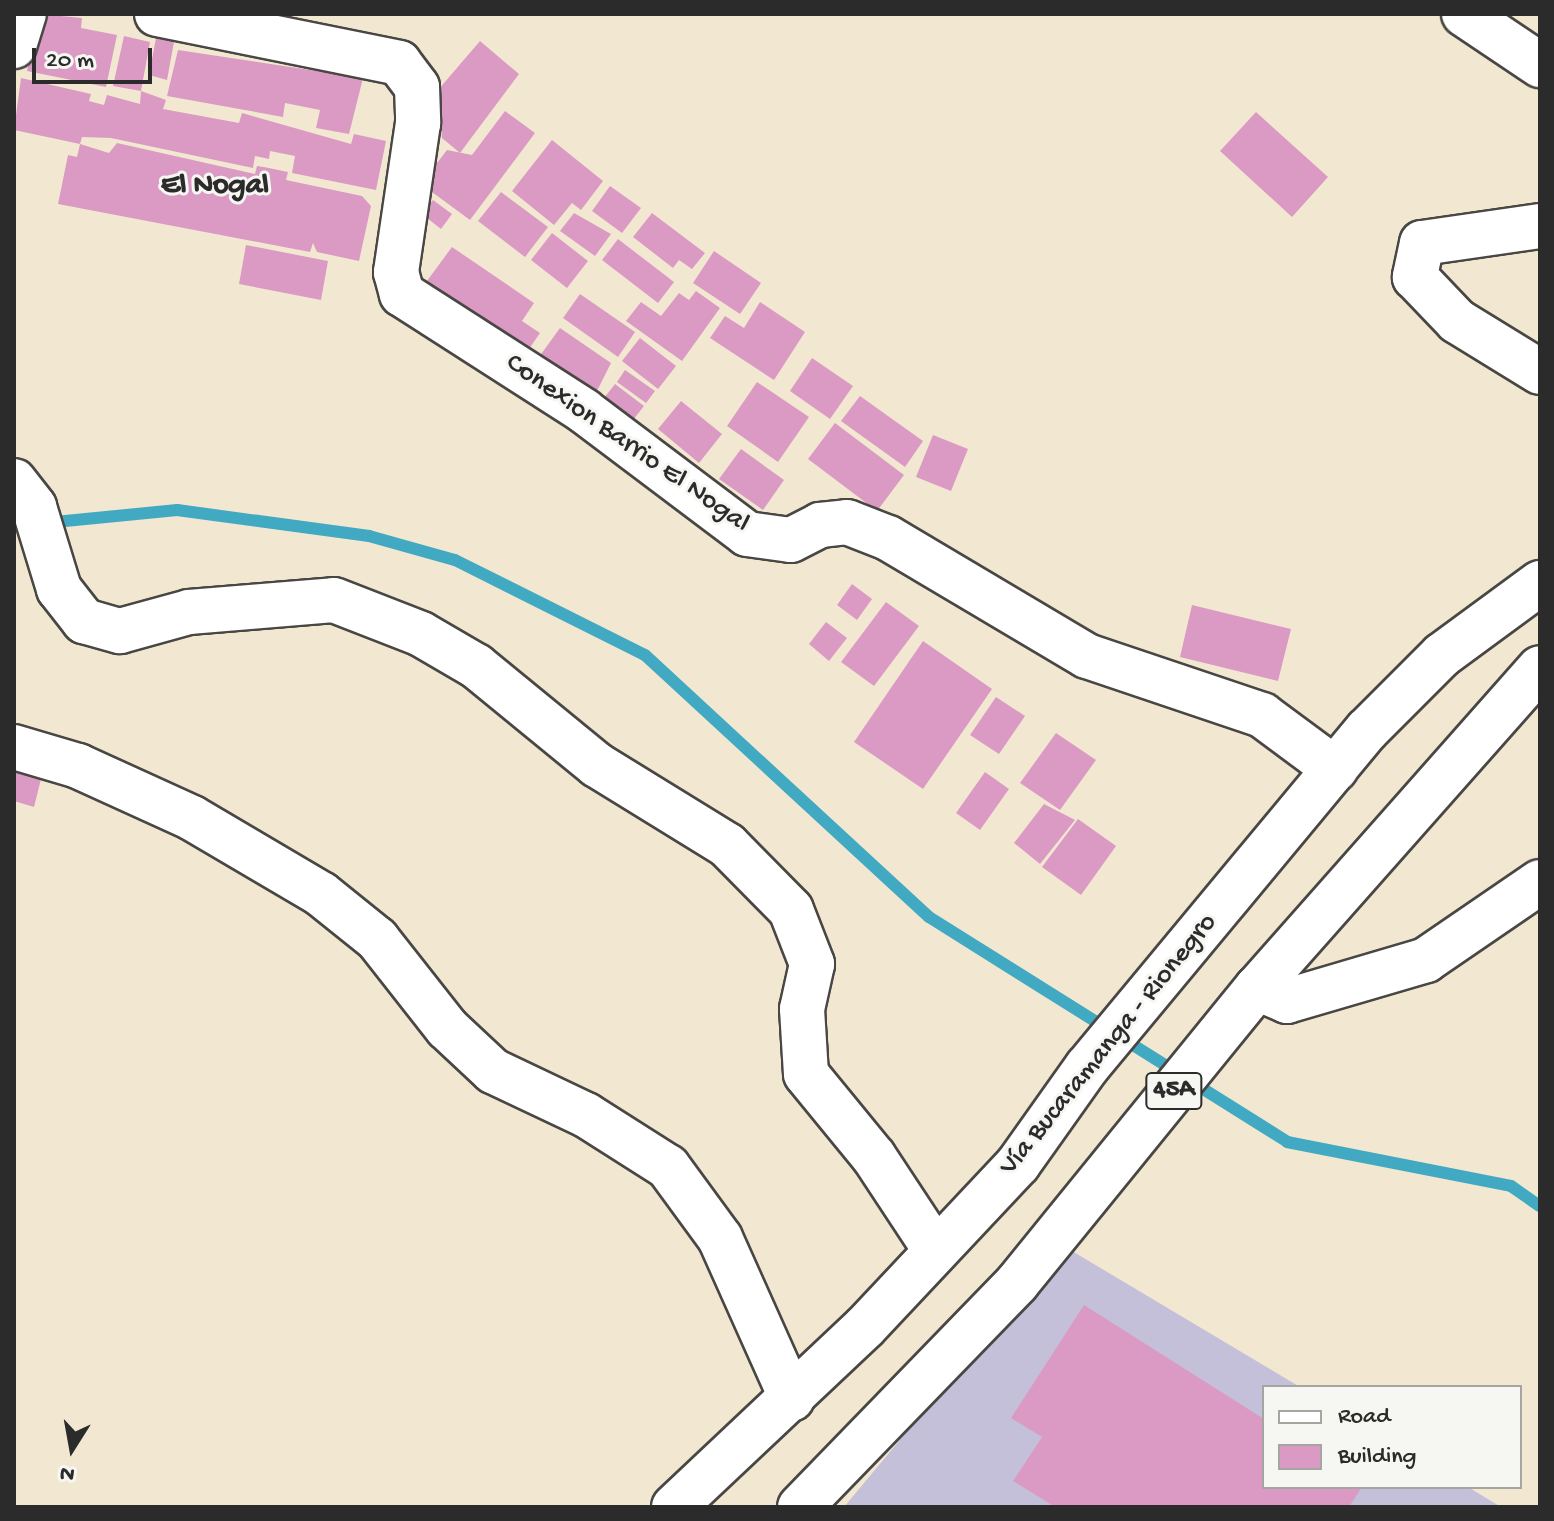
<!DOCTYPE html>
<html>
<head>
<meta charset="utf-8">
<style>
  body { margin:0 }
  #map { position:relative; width:1554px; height:1521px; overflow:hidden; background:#f2e8d2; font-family:"Gochi Hand",sans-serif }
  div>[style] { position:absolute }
  .industrial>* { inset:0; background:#c5c0da }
  .stream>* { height:12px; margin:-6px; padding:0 6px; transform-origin:6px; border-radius:6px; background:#41a9c1 }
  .building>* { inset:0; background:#db9ac4 }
  .roads { filter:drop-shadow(2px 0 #494744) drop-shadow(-2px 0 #494744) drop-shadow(0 2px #494744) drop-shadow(0 -2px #494744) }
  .minor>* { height:44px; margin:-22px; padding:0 22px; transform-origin:22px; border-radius:22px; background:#fff }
  .highway>* { height:44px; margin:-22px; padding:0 22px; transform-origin:22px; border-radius:22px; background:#fff }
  span { translate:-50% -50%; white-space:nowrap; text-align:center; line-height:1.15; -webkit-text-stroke:6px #f6f6f2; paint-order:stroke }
  .shield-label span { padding:2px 6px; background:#f6f6f2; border:2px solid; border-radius:6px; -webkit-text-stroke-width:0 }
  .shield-label { font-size:26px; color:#2b2b2b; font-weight:700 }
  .street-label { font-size:28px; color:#2b2b2b }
  .neighbourhood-label { font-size:30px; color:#2b2b2b; font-weight:700 }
  .frame { position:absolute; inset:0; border:16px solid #2b2b2b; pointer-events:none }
  .legend { position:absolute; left:1262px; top:1385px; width:260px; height:104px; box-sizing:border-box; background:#f6f6f2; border:2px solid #a5a5a2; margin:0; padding:10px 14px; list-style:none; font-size:24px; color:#2b2b2b }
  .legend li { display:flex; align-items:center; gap:16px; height:40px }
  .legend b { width:40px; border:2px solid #a5a5a2 }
  .north { position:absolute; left:32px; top:1409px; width:80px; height:80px; -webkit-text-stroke:6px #f6f6f2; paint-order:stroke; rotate:191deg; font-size:22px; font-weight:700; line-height:32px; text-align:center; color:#2b2b2b }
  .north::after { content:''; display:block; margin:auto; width:28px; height:36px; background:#2b2b2b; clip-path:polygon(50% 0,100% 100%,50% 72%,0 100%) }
  .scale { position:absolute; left:32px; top:48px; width:120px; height:36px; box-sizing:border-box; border:4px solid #2b2b2b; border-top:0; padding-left:10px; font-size:24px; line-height:28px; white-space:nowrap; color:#2b2b2b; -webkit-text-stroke:6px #f6f6f2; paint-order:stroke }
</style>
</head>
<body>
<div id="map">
  <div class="industrial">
    <i style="clip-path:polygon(1062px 1245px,1300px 1387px,1264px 1387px,1264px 1487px,1468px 1487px,1501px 1507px,844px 1507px)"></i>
  </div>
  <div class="stream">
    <i style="left:14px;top:526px;width:164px;rotate:-5.6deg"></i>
    <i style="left:177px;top:510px;width:194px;rotate:7.7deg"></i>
    <i style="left:369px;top:536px;width:89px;rotate:15.6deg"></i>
    <i style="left:455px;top:560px;width:212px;rotate:26.6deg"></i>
    <i style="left:645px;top:655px;width:386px;rotate:42.7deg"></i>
    <i style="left:929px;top:917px;width:423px;rotate:32.1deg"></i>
    <i style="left:1287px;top:1142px;width:228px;rotate:11.1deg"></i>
    <i style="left:1511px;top:1186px;width:35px;rotate:35deg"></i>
  </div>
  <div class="building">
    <i style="clip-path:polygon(39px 14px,82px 18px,81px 28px,117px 35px,106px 87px,27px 71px)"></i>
    <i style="clip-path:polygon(124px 36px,150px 42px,141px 91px,166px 100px,163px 109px,239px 123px,242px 113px,351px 144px,354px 134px,386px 141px,376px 190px,292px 173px,295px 156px,270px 151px,269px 159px,255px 156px,253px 168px,111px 138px,82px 137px,80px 144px,14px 130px,21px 78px,91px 94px,89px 101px,104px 105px,107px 95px,140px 104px,141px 91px,113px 86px)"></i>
    <i style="clip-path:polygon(156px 38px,174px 42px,167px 80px,149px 75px)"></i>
    <i style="clip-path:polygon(480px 41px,519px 74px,460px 153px,442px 138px,438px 90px)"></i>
    <i style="clip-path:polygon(178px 50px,363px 78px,349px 134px,316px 128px,320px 110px,285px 103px,283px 117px,167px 96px)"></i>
    <i style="clip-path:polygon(505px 111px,535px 133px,470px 220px,421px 184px,447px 150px,472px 155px)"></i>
    <i style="clip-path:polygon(1256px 112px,1328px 177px,1292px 217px,1220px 151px)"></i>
    <i style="clip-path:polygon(552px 140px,603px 181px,581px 210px,572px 203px,554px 225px,512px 191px)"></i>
    <i style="clip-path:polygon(117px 143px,255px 174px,257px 166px,264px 167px,288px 172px,286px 180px,362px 196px,371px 206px,359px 261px,317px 252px,313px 243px,310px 252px,58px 204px,68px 155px,77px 157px,80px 144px,109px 153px)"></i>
    <i style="clip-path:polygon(610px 186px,641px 208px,622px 233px,592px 211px)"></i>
    <i style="clip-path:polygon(501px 192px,548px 227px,525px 257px,478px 221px)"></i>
    <i style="clip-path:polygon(433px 200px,452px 214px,441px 229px,422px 214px)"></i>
    <i style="clip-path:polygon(574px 213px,611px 234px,595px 256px,560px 231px)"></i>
    <i style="clip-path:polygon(652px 213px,705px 253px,692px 269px,679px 260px,673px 268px,633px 237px)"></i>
    <i style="clip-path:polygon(552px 233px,588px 261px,567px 288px,531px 260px)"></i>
    <i style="clip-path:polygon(618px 239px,674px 282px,658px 303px,602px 260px)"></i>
    <i style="clip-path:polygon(246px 245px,328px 261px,321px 300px,239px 284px)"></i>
    <i style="clip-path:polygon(452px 247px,534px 303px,522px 321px,540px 333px,529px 349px,424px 285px)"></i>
    <i style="clip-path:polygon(714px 251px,761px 283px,740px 314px,693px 283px)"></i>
    <i style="clip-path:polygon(696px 291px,720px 308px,682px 361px,626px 321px,641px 302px,661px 316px,679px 293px,689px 300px)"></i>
    <i style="clip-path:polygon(580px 294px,635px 332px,618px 357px,563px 318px)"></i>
    <i style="clip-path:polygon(760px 302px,805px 332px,774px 380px,710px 338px,725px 316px,744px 328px)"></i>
    <i style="clip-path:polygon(560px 328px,611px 363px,594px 397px,539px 357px)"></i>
    <i style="clip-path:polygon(640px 338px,676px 366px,658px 389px,622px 361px)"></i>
    <i style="clip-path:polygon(812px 358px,853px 386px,830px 419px,790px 391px)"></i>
    <i style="clip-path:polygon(625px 370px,655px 391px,646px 403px,617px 382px)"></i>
    <i style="clip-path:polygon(757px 382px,809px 417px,778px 462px,727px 426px)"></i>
    <i style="clip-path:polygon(615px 384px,644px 406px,633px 420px,604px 398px)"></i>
    <i style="clip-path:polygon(860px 396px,923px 441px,905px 467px,841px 421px)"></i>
    <i style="clip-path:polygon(681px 401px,722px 434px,699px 463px,658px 429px)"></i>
    <i style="clip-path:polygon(835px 423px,904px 475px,877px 511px,808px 459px)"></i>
    <i style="clip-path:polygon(933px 435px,968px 449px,951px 491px,916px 477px)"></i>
    <i style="clip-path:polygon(741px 449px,784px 480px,763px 510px,719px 479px)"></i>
    <i style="clip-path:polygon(852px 584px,872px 599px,857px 620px,837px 605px)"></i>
    <i style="clip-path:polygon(886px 602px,919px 626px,874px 686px,841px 662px)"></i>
    <i style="clip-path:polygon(1192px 605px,1291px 629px,1278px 681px,1180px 657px)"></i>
    <i style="clip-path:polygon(826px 622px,847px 638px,829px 661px,809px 644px)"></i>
    <i style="clip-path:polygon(923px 641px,992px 689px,923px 789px,854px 742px)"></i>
    <i style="clip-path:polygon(996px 697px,1025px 716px,999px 754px,970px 735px)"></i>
    <i style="clip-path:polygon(1056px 733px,1096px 760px,1060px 810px,1020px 783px)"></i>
    <i style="clip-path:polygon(14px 763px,43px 771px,34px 807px,14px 801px)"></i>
    <i style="clip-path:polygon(985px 772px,1009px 789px,980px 830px,956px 813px)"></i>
    <i style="clip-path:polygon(1044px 804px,1075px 820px,1040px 864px,1014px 843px)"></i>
    <i style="clip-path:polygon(1078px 819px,1116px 846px,1081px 895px,1042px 867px)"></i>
    <i style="clip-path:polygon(1084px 1305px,1264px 1419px,1264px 1487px,1362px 1487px,1349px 1507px,1055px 1507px,1013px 1481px,1042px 1437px,1011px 1418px)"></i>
  </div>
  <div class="roads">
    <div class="minor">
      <i style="left:157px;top:14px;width:247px;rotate:11.4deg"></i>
      <i style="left:399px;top:63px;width:30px;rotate:53deg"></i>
      <i style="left:417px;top:87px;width:36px;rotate:88deg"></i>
      <i style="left:418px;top:123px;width:151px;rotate:98.4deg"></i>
      <i style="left:396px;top:272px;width:23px;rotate:75deg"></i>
      <i style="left:402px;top:294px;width:216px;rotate:32.7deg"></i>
      <i style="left:584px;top:411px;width:204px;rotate:37deg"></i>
      <i style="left:747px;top:534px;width:44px;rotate:7.8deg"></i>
      <i style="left:791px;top:540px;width:33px;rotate:-27deg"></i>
      <i style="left:820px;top:525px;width:27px;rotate:-6deg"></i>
      <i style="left:847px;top:522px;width:44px;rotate:21.3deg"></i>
      <i style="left:888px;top:538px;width:231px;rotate:30.7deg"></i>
      <i style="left:1087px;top:656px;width:185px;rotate:18.6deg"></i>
      <i style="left:1262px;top:715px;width:91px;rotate:36.5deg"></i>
      <i style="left:1464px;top:14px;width:92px;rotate:33.9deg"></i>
      <i style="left:14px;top:46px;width:34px;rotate:-73deg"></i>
      <i style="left:1540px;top:226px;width:119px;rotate:171.8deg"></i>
      <i style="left:1422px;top:243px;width:35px;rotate:102deg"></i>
      <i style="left:1415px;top:277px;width:61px;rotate:46.3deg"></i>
      <i style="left:1457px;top:321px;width:97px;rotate:31.6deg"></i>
      <i style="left:14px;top:481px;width:33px;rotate:52deg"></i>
      <i style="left:34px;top:507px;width:86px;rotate:73deg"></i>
      <i style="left:59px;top:589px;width:41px;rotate:52deg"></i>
      <i style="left:84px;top:621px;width:37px;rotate:16deg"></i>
      <i style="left:120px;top:631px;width:72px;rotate:-15.4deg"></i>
      <i style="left:189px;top:612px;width:145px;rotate:-4.7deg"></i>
      <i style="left:334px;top:600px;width:93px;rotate:21.3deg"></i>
      <i style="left:421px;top:634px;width:64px;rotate:30.2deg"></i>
      <i style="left:476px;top:666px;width:156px;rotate:39.3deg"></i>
      <i style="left:597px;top:765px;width:153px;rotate:31.6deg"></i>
      <i style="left:727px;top:845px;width:91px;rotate:45.4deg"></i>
      <i style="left:791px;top:910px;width:58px;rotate:68.7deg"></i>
      <i style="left:812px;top:964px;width:46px;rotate:102.5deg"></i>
      <i style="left:802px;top:1009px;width:65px;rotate:86.5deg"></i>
      <i style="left:806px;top:1074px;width:107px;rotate:50.7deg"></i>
      <i style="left:874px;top:1157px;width:109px;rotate:56.6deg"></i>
      <i style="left:14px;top:747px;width:67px;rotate:16.5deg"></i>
      <i style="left:78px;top:766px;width:125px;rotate:24.5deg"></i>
      <i style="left:192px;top:818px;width:150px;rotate:30.5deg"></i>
      <i style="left:321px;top:894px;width:72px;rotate:38.8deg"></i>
      <i style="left:377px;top:939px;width:113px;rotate:51.8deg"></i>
      <i style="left:447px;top:1028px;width:63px;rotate:43.1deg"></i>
      <i style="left:493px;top:1071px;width:103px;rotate:25.3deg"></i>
      <i style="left:586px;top:1115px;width:97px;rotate:32.4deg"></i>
      <i style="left:668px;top:1167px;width:88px;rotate:53.8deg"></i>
      <i style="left:720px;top:1238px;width:176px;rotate:65.9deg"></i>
      <i style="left:1257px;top:988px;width:33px;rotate:23deg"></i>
      <i style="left:1287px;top:1001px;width:145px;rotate:-16.4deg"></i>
      <i style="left:1426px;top:960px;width:138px;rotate:-34.4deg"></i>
    </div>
    <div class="highway">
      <i style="left:674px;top:1507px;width:262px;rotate:-43.3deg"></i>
      <i style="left:865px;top:1327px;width:224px;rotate:-46.8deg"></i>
      <i style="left:1018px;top:1164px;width:119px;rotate:-54.6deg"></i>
      <i style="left:1087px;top:1067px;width:438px;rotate:-50.3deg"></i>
      <i style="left:1367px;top:730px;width:106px;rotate:-45deg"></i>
      <i style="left:1442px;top:655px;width:122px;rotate:-36.3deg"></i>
      <i style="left:800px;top:1507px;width:312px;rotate:-45.9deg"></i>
      <i style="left:1017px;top:1283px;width:380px;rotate:-50.9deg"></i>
      <i style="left:1257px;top:988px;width:427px;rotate:-48.5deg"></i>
    </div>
  </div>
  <div class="shield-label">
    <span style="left:1174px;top:1091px">45A</span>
  </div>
  <div class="street-label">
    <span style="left:627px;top:444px;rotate:35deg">Conexion Barrio El Nogal</span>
    <span style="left:1109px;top:1045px;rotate:-51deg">Vía Bucaramanga - Rionegro</span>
  </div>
  <div class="neighbourhood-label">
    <span style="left:215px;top:187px">El Nogal</span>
  </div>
  <div class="frame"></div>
  <ul class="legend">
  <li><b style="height:10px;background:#fff"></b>Road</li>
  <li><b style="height:22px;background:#db9ac4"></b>Building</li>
  </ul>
  <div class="north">N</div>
  <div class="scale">20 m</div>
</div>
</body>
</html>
